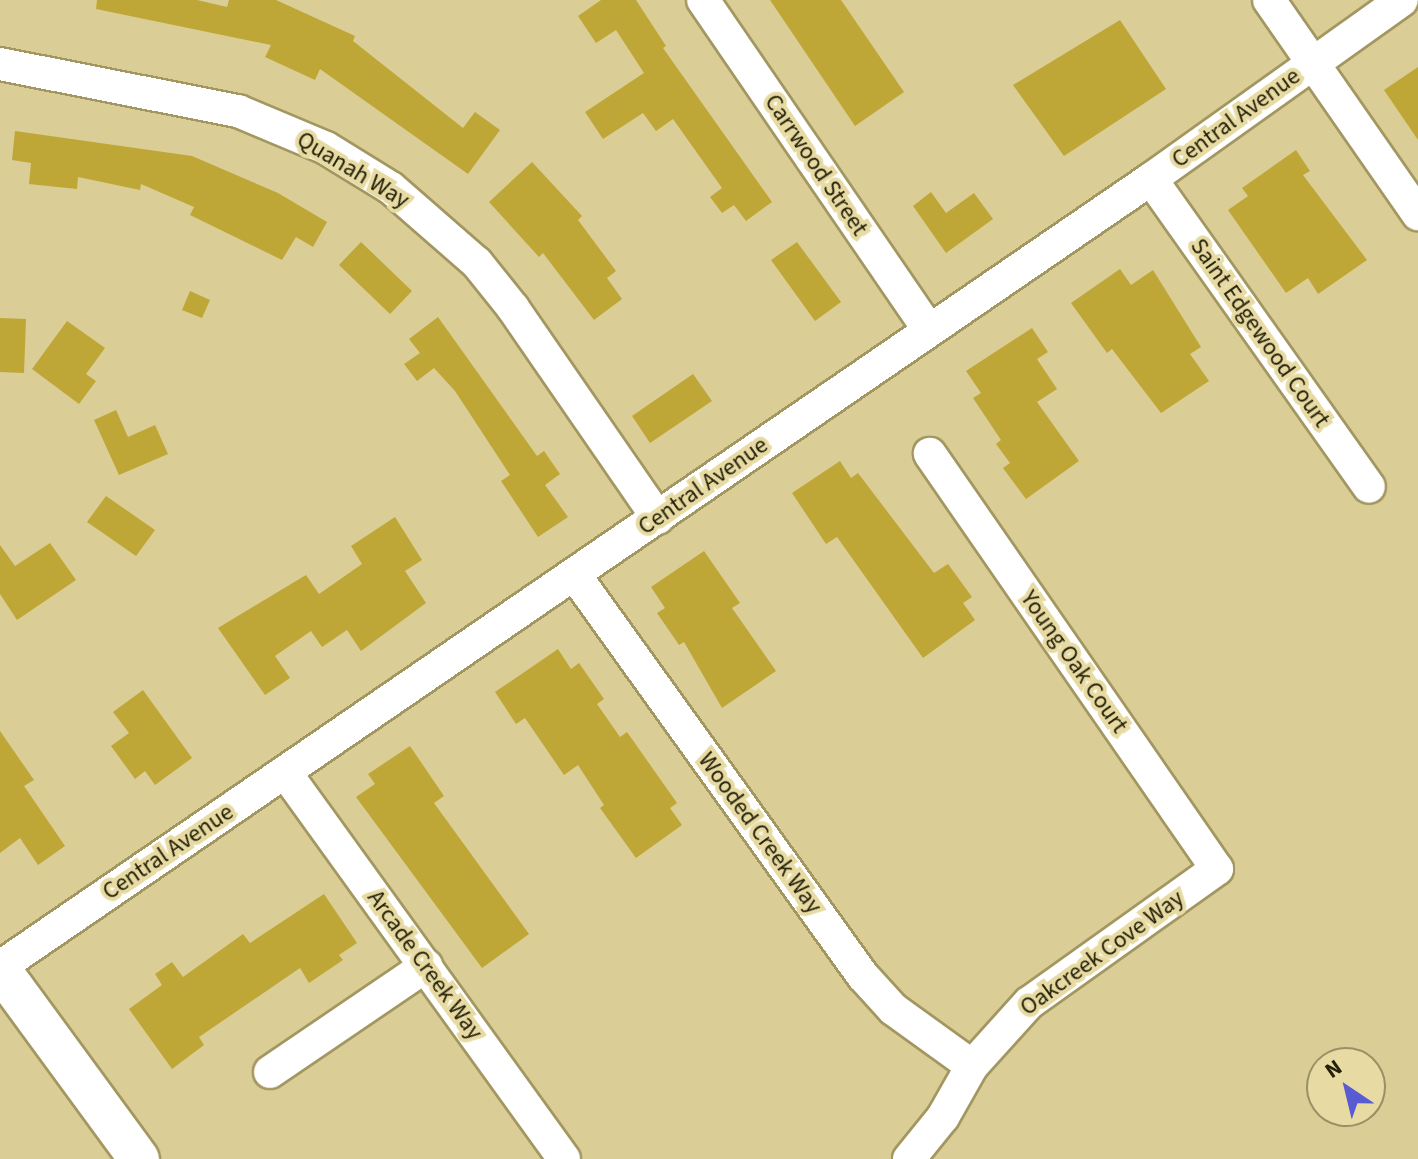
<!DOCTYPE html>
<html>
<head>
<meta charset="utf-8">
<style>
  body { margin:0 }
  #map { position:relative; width:1418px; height:1159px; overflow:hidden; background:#dace96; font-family:"Source Sans 3",sans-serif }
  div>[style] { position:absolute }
  .building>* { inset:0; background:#bea736 }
  .roads { filter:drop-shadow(2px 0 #a39761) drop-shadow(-2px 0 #a39761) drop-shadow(0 2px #a39761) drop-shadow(0 -2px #a39761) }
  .minor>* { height:32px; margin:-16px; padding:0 16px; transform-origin:16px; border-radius:16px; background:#fff }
  .major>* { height:40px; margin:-20px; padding:0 20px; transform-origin:20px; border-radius:20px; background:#fff }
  span { translate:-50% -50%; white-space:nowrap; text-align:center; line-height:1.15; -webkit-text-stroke:8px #e7dba3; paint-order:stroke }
  .street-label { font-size:24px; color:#242009 }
  .north { position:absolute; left:1306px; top:1047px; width:80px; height:80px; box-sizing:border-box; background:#e7dba3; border:2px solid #999065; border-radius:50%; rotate:325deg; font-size:22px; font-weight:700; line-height:32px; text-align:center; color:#242009 }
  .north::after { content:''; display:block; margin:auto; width:28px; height:36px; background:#585bd2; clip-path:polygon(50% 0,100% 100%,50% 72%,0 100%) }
</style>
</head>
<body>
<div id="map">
  <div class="building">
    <i style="clip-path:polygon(97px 0,197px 0,227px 7px,229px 0,276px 0,355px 36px,353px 41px,463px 128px,475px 112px,500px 130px,468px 174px,320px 69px,315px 80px,265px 57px,271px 45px,96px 9px)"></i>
    <i style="clip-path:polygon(601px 0,636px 0,666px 46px,663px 48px,772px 202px,746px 221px,734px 205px,722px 213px,710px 197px,722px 188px,673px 119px,656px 131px,643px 113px,603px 139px,585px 112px,644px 73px,616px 30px,596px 43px,578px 16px)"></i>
    <i style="clip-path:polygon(770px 0,841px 0,904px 92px,855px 126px)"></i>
    <i style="clip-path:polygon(1120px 20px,1166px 89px,1064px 156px,1013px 85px)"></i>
    <i style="clip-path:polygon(1418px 67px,1418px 140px,1384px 90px)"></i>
    <i style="clip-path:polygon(15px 131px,192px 156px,278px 193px,327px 222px,313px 247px,296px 237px,282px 260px,190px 215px,194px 207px,141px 184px,140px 190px,78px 177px,77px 189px,29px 184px,31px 163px,12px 160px)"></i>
    <i style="clip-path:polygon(1296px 150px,1310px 171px,1303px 175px,1367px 260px,1318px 294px,1308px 278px,1286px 293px,1228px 210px,1248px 196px,1242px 188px)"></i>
    <i style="clip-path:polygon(532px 162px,582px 216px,578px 220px,616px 271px,607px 278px,622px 299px,594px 320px,543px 253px,539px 257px,489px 202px)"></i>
    <i style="clip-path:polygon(931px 192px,946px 213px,974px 193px,993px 219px,946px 253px,913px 206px)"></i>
    <i style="clip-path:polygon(361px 242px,412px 291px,390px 314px,339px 265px)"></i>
    <i style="clip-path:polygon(797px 242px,841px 302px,815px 321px,771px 260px)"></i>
    <i style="clip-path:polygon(1120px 269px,1131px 285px,1153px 270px,1201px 347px,1190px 354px,1209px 381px,1161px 413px,1112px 349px,1107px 353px,1071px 303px)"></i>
    <i style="clip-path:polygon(190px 291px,210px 300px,202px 318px,182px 310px)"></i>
    <i style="clip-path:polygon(438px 317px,537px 456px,544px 451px,560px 474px,545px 485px,568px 517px,538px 537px,501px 481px,510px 475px,455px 391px,434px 368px,417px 381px,404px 364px,420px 353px,409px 339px)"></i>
    <i style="clip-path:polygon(0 318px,26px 319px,24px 373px,0 372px)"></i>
    <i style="clip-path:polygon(67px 321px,105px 348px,86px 374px,96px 381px,79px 404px,32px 369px)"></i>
    <i style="clip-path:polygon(1032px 328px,1048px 352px,1037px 359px,1057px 389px,1037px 402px,1079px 461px,1026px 499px,1003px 468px,1010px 463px,996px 444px,1001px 440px,973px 398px,981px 393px,966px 371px)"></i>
    <i style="clip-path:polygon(693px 374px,712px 401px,650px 443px,632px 416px)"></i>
    <i style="clip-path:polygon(116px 410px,128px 437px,155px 425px,168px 454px,119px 475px,94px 420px)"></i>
    <i style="clip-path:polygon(840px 461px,851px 478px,858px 473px,934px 573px,948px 564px,972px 597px,963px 603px,975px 620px,923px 658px,837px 537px,826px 544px,792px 493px)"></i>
    <i style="clip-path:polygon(106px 496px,155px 530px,136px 556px,87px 522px)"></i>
    <i style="clip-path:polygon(395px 517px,422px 560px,405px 571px,426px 603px,361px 651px,347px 630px,322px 647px,311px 631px,275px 656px,290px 678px,265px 695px,218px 628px,306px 575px,319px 594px,362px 564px,351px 546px)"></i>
    <i style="clip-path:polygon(50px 543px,76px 580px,17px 620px,0 594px,0 545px,15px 566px)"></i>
    <i style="clip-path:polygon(704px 551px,740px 603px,732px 608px,776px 671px,722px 708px,684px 642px,679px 645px,657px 613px,665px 608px,651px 587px)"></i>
    <i style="clip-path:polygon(558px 649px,571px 669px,579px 663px,604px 699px,597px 704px,620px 737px,627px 732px,677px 803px,670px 808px,682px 825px,636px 858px,600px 808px,604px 805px,578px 765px,564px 775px,525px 718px,516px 724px,495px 692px)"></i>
    <i style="clip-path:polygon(143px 690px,192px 758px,155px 785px,145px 771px,135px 779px,111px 746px,129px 733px,113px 712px)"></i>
    <i style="clip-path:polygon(0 731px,34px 780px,24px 786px,65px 846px,38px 865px,20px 838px,0 853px)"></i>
    <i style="clip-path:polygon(410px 746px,444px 796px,434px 803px,529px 934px,482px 968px,356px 797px,375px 784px,368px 774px)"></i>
    <i style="clip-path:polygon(324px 894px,357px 943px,339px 955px,343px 960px,309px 983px,300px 968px,199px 1037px,204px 1045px,172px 1069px,129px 1009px,162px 985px,155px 974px,172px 962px,183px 977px,243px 934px,250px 943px)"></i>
  </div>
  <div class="roads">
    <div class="minor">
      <i style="left:703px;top:0;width:400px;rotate:55.6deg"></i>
      <i style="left:1269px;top:0;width:261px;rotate:55.2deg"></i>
      <i style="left:0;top:64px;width:243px;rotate:11.2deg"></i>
      <i style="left:238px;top:111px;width:95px;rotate:22.8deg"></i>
      <i style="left:326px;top:148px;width:76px;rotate:31.6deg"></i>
      <i style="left:391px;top:188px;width:114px;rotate:41.1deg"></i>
      <i style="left:477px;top:263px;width:58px;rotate:51.3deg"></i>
      <i style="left:513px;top:308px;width:255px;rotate:55.4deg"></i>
      <i style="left:1151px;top:179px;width:377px;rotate:54.7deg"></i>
      <i style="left:574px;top:574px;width:495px;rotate:54.3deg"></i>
      <i style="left:863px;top:976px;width:45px;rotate:47.7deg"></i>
      <i style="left:893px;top:1009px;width:97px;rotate:35.8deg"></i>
      <i style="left:285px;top:772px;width:477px;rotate:54.2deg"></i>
      <i style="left:0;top:967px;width:1395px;rotate:-34.4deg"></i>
      <i style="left:1151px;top:179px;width:308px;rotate:-35.5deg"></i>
      <i style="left:270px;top:1072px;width:189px;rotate:-34.2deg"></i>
      <i style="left:909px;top:1159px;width:54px;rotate:-51deg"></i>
      <i style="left:943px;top:1117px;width:59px;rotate:-60.4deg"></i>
      <i style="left:972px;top:1066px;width:85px;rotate:-47.9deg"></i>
      <i style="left:1029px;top:1003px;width:231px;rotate:-35.5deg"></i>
      <i style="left:1217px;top:869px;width:505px;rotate:-124.67deg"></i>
    </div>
    <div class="major">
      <i style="left:0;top:969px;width:235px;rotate:53.8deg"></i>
    </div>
  </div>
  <div class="street-label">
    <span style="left:1236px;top:118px;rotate:-36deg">Central Avenue</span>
    <span style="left:816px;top:165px;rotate:56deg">Carrwood Street</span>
    <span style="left:353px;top:170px;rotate:31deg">Quanah Way</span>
    <span style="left:1260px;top:333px;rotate:55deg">Saint Edgewood Court</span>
    <span style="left:703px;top:486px;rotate:-35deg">Central Avenue</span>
    <span style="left:1074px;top:662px;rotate:55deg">Young Oak Court</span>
    <span style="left:760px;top:833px;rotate:54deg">Wooded Creek Way</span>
    <span style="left:168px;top:852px;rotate:-34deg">Central Avenue</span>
    <span style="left:1102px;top:953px;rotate:-36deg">Oakcreek Cove Way</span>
    <span style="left:425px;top:965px;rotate:54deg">Arcade Creek Way</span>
  </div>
  <div class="north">N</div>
</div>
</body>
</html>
